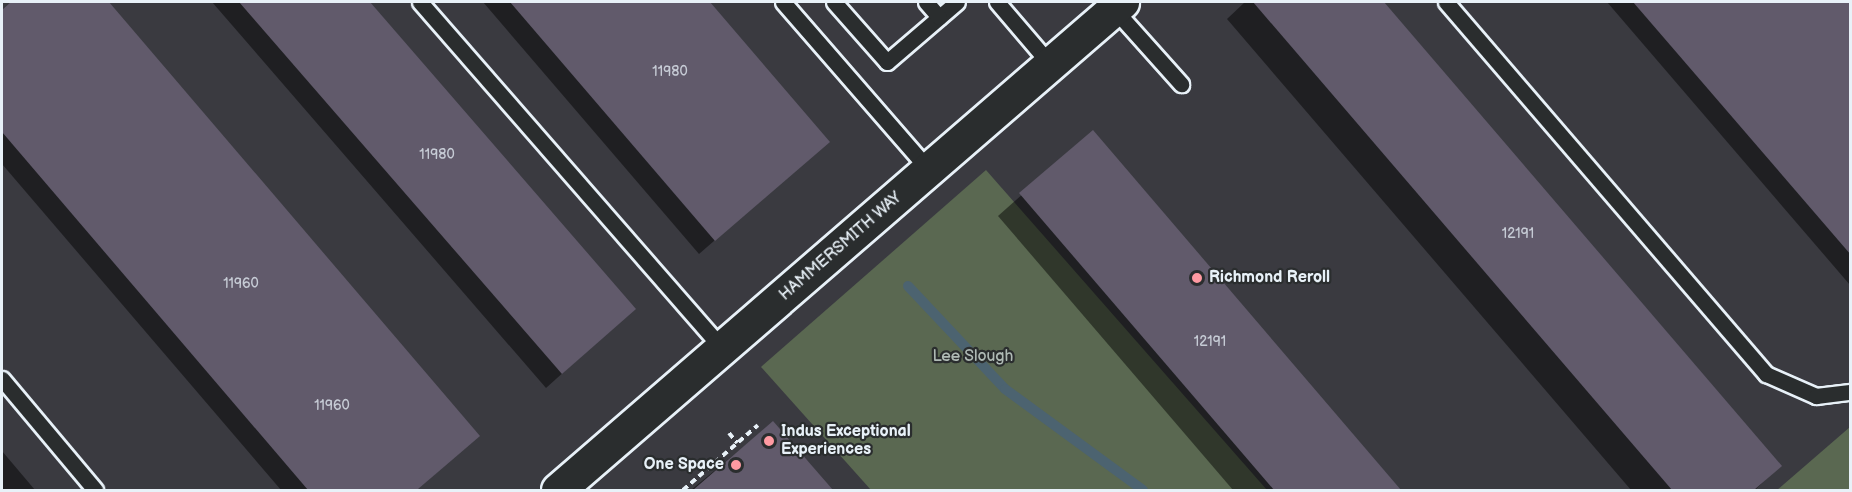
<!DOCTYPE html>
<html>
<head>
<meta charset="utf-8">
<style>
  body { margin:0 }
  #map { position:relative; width:1852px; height:492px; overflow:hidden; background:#3a3a40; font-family:"Balsamiq Sans",sans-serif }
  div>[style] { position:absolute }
  .green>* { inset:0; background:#5a6851 }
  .shadow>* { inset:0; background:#0007 }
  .stream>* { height:10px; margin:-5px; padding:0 5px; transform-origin:5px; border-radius:5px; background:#4c6370 }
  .building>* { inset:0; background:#615a6b }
  .path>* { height:4px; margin-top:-2px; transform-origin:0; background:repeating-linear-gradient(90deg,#e8f1f8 0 6px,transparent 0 10.5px) }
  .roads { filter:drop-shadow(2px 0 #e8f1f8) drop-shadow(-2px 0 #e8f1f8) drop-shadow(0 2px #e8f1f8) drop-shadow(0 -2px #e8f1f8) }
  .lane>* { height:15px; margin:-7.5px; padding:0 7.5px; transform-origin:7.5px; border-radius:7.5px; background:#2a2d2e }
  .secondary>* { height:33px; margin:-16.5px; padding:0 16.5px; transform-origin:16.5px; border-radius:16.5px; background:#2a2d2e }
  .dots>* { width:16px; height:16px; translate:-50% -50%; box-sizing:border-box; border:3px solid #2a2d2e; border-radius:50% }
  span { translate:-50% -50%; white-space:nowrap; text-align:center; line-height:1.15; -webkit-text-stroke:4.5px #2a2d2e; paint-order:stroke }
  .number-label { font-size:14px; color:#c6cbd5 }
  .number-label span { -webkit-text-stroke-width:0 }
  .street-label { font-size:16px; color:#e8f1f8 }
  .poi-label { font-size:16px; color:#e8f1f8; font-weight:700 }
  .left { translate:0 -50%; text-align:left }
  .right { translate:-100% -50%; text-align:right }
  .park-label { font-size:16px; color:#afbab5 }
  .frame { position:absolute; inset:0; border:3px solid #e8f1f8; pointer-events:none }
</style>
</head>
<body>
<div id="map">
  <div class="green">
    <i style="clip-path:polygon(986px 170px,1267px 490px,871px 490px,761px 367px)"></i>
    <i style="clip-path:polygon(1850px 427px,1850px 490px,1777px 490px)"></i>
  </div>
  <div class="shadow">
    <i style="clip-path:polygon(14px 2px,107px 2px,478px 436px,417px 490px,281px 490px,2px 164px,2px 12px)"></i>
    <i style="clip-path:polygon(212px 2px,368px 2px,634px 309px,546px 388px)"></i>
    <i style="clip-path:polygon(483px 2px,708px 2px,828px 142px,699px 254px)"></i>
    <i style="clip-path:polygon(1245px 2px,1382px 2px,1780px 466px,1755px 490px,1631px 490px,1227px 19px)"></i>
    <i style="clip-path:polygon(1607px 2px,1850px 2px,1850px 285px)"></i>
    <i style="clip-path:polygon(1092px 132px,1399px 490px,1233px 490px,998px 216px)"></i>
    <i style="clip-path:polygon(773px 423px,831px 490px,691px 490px)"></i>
    <i style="clip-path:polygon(2px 451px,35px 490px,2px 490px)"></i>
  </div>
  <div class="stream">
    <i style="left:908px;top:286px;width:141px;rotate:46.7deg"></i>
    <i style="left:1005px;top:389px;width:171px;rotate:36.2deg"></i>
  </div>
  <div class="building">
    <i style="clip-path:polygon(11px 2px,109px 2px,480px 436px,417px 490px,308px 490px,2px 132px,2px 10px)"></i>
    <i style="clip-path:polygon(239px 2px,370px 2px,636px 309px,562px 374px)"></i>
    <i style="clip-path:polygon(510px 2px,710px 2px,830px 142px,715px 241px)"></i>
    <i style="clip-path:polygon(1253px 2px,1384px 2px,1782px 466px,1754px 490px,1672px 490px)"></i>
    <i style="clip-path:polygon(1633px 2px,1851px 2px,1851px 255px)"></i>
    <i style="clip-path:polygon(1093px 130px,1401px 490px,1274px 490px,1019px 193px)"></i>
    <i style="clip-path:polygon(773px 421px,833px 490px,693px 490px)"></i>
  </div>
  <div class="path">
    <i style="left:729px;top:433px;width:13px;rotate:51deg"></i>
    <i style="left:683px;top:490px;width:99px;rotate:-40.9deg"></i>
  </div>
  <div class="roads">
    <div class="lane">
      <i style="left:420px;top:2px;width:462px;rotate:48.9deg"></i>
      <i style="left:783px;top:2px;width:223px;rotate:49deg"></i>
      <i style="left:834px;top:2px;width:80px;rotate:48.5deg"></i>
      <i style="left:887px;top:62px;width:92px;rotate:-40.6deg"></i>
      <i style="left:926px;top:2px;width:20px;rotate:49deg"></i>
      <i style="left:997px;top:2px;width:82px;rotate:49.5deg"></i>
      <i style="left:1446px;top:2px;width:491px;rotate:49.3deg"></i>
      <i style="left:1766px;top:374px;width:55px;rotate:23.7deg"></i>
      <i style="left:1816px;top:396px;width:34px;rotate:-7deg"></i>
      <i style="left:1114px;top:9px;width:101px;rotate:48.2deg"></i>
      <i style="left:2px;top:379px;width:145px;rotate:50deg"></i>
    </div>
    <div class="secondary">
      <i style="left:558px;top:490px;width:746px;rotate:-40.87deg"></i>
    </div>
  </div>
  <div class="dots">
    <i style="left:1197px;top:278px;background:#ff9aa2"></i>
    <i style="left:769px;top:441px;background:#ff9aa2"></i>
    <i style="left:736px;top:465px;background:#ff9aa2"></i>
  </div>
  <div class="number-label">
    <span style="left:670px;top:72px">11980</span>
    <span style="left:437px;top:155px">11980</span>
    <span style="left:1518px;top:234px">12191</span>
    <span style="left:241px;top:284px">11960</span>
    <span style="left:1210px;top:342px">12191</span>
    <span style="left:332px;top:406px">11960</span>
  </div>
  <div class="street-label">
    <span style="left:841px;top:247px;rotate:-41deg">HAMMERSMITH WAY</span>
  </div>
  <div class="poi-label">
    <span class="left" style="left:1209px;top:278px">Richmond Reroll</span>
    <span class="left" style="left:781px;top:441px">Indus Exceptional<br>Experiences</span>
    <span class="right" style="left:724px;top:465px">One Space</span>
  </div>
  <div class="park-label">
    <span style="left:973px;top:357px">Lee Slough</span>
  </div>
  <div class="frame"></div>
</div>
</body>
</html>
